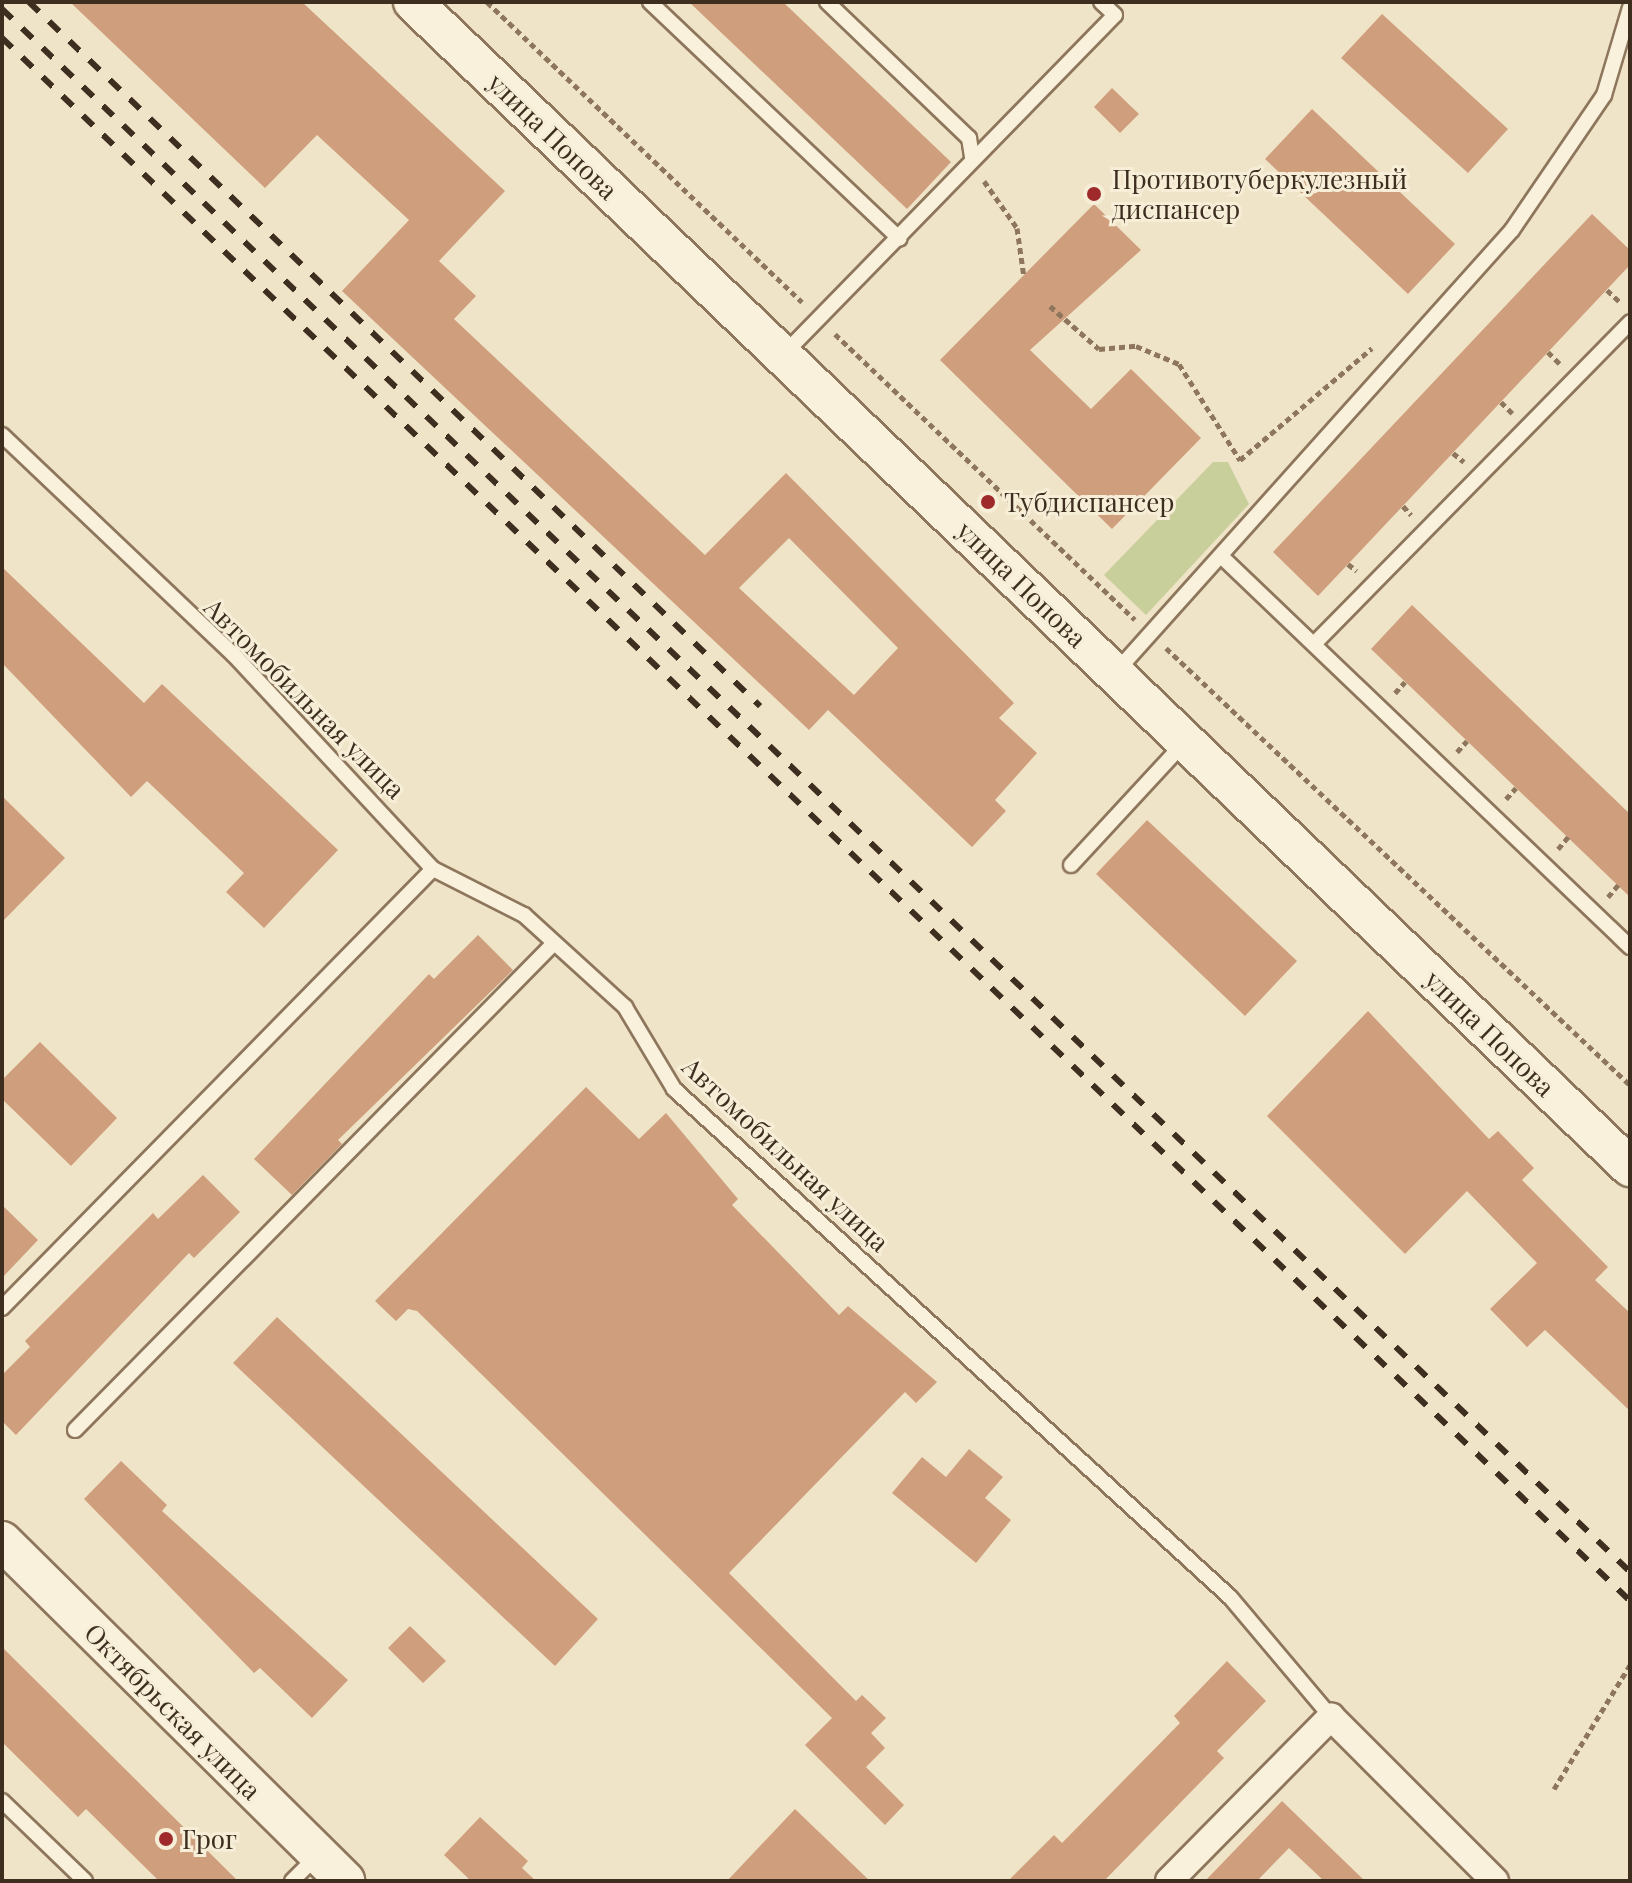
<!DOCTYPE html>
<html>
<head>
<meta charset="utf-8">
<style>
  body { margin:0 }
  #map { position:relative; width:1632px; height:1883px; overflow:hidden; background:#f0e4c8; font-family:"Playfair Display",serif }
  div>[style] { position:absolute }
  .green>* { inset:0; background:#c9cf9b }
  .building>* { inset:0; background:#cf9f7d }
  .path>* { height:5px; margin-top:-2.5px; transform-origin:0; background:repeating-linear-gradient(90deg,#8d765c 0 6px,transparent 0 10px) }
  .roads { filter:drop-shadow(2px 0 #8d765c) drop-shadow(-2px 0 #8d765c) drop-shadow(0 2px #8d765c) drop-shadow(0 -2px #8d765c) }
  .lane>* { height:14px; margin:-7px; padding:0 7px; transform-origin:7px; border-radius:7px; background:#faf1dc }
  .street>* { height:26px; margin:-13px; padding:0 13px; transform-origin:13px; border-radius:13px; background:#faf1dc }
  .secondary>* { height:38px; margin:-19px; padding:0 19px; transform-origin:19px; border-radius:19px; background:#faf1dc }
  .rail>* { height:6px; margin-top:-3px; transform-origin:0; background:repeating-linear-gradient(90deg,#3d2e20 0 14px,transparent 0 28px) }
  .dots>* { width:22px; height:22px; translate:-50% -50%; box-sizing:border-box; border:4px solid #f7eed8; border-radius:50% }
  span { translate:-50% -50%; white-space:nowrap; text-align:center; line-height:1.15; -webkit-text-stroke:6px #f7eed8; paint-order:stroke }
  .street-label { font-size:26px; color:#3d2e20 }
  .poi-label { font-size:26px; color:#3d2e20 }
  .left { translate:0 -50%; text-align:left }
  .frame { position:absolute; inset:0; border:4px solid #3d2e20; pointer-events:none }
</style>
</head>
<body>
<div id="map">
  <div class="green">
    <i style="clip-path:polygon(1213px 462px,1228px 462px,1249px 504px,1146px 615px,1104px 575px)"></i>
  </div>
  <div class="building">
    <i style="clip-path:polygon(evenodd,70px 2px,302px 2px,505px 191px,439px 261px,476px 296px,454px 319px,705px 555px,786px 473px,1014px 703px,999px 718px,1037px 753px,995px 800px,1006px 811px,972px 847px,828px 710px,809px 730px,342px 291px,409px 220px,317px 135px,265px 188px,70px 2px,789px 538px,898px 648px,854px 695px,739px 588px,789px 538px)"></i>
    <i style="clip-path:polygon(689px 2px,783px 2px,951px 162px,907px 209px)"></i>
    <i style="clip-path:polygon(1382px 14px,1508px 129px,1468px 173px,1341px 58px)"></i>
    <i style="clip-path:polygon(1112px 88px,1139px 114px,1120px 133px,1094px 107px)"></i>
    <i style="clip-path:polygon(1312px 109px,1455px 244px,1408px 294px,1265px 159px)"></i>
    <i style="clip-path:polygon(1094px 204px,1141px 250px,1030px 350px,1091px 409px,1131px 369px,1201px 438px,1112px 529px,940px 360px)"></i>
    <i style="clip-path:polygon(1592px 214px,1630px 250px,1630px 265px,1318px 596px,1273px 552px)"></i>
    <i style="clip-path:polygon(2px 567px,144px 703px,162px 684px,338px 850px,264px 928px,226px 892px,244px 873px,147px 781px,131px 797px,2px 663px)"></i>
    <i style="clip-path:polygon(1412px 605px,1630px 814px,1630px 897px,1371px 649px)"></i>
    <i style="clip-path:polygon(2px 796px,65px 858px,2px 922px)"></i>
    <i style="clip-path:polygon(1147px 820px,1297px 961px,1245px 1016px,1096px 874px)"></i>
    <i style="clip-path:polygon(478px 935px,513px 970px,338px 1140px,342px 1144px,292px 1195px,254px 1159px,429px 974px,434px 979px)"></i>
    <i style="clip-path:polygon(1368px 1011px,1489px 1139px,1498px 1131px,1534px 1168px,1522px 1180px,1608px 1267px,1595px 1280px,1630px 1313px,1630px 1411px,1545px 1330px,1527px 1347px,1490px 1309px,1537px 1263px,1467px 1191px,1405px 1254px,1267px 1116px)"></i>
    <i style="clip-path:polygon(40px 1042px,117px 1118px,71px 1166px,2px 1099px,2px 1080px)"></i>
    <i style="clip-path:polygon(586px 1087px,639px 1139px,666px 1113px,738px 1199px,732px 1205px,839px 1315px,848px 1306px,937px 1382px,916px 1403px,905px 1392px,729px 1573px,856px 1701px,862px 1695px,886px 1718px,871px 1733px,885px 1748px,866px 1767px,904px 1805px,885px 1825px,805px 1745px,832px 1718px,417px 1311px,408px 1309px,396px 1321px,375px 1301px)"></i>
    <i style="clip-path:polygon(203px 1175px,240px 1212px,194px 1258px,189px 1253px,16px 1435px,2px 1421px,2px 1375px,30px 1347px,25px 1341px,153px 1213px,158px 1219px)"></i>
    <i style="clip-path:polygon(2px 1205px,38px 1240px,2px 1278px)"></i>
    <i style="clip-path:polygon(277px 1317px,598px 1619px,555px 1666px,233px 1363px)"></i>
    <i style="clip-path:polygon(969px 1449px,1003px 1477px,985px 1498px,1011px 1520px,976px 1563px,892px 1493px,922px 1457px,946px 1477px)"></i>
    <i style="clip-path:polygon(121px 1461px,167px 1505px,162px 1511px,348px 1680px,312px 1718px,260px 1668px,254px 1673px,84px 1499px)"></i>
    <i style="clip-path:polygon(410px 1626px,446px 1661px,423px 1683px,388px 1648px)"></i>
    <i style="clip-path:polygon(2px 1647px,124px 1768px,238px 1881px,159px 1881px,86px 1809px,78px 1817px,2px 1742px)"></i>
    <i style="clip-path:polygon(1227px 1661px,1266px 1701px,1217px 1751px,1224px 1758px,1104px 1881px,1008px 1881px,1054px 1835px,1062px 1843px,1180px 1723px,1174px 1716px)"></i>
    <i style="clip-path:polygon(1282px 1801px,1365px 1881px,1324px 1881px,1289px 1848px,1257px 1881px,1205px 1881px)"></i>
    <i style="clip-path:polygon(795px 1809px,870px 1881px,727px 1881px)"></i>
    <i style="clip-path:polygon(480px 1817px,528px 1861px,522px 1868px,536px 1881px,471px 1881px,444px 1855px)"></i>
  </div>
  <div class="path">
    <i style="left:487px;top:2px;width:435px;rotate:43.6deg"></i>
    <i style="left:984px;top:181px;width:57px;rotate:54.9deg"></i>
    <i style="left:1017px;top:228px;width:49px;rotate:81.9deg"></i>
    <i style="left:1607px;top:290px;width:18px;rotate:43deg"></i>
    <i style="left:1050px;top:306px;width:65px;rotate:41.3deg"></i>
    <i style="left:1099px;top:349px;width:37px;rotate:-5deg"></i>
    <i style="left:1136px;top:346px;width:47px;rotate:22.7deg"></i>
    <i style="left:1179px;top:364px;width:114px;rotate:57.6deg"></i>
    <i style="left:1240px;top:460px;width:173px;rotate:-40.3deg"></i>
    <i style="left:835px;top:334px;width:414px;rotate:43.6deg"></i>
    <i style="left:1548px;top:352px;width:17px;rotate:45deg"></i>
    <i style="left:1501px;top:402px;width:16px;rotate:45deg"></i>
    <i style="left:1453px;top:453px;width:14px;rotate:39deg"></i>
    <i style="left:1403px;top:506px;width:12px;rotate:48deg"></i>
    <i style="left:1348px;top:564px;width:11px;rotate:38deg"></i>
    <i style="left:1166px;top:648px;width:637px;rotate:43.28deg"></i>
    <i style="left:1395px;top:693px;width:15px;rotate:-48deg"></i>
    <i style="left:1457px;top:752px;width:15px;rotate:-48deg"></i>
    <i style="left:1506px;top:799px;width:15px;rotate:-48deg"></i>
    <i style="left:1558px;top:849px;width:16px;rotate:-50deg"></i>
    <i style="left:1608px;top:897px;width:16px;rotate:-50deg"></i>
    <i style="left:1554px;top:1789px;width:145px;rotate:-58.5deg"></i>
  </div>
  <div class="roads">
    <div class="lane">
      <i style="left:650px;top:2px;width:344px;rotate:43.5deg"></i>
      <i style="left:827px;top:2px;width:197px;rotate:43.8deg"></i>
      <i style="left:969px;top:138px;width:20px;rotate:81deg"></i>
      <i style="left:783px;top:355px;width:475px;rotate:-45.7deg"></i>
      <i style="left:1115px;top:15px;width:19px;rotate:-137deg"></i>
      <i style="left:2px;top:435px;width:320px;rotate:43.5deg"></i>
      <i style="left:234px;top:655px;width:292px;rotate:47.1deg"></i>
      <i style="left:433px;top:869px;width:102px;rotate:26.8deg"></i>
      <i style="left:524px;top:915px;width:137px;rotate:42.3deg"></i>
      <i style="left:625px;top:1007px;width:96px;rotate:59.1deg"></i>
      <i style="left:674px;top:1089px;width:753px;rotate:42.42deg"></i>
      <i style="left:1230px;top:1597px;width:157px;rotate:49.9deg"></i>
      <i style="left:1221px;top:556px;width:566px;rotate:43.71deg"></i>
      <i style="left:1314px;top:644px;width:451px;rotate:-45.5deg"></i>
      <i style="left:1115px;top:673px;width:595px;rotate:-48.13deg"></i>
      <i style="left:1512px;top:230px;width:163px;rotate:-55.7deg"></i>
      <i style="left:1604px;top:95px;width:91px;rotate:-73.4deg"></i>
      <i style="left:1071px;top:865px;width:168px;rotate:-47.2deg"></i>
      <i style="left:2px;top:1308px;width:615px;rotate:-45.53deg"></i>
      <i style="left:75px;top:1430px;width:683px;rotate:-45.47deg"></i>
      <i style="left:2px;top:1801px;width:115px;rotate:43.9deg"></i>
      <i style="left:292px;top:1881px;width:37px;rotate:-45deg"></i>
    </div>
    <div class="street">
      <i style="left:1169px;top:1881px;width:231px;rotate:-45.4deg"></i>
      <i style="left:1331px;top:1717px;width:232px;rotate:45deg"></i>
    </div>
    <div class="secondary">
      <i style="left:413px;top:2px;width:1685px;rotate:43.75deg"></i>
      <i style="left:2px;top:1541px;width:483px;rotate:44.7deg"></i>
    </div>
  </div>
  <div class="rail">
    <i style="left:29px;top:2px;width:1015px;rotate:43.92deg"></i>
    <i style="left:2px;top:9px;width:2257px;rotate:43.83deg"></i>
    <i style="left:2px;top:38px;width:2257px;rotate:43.83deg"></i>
  </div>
  <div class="dots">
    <i style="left:1094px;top:194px;background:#9e2a2b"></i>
    <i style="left:988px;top:502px;background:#9e2a2b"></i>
    <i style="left:166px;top:1839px;background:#9e2a2b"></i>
  </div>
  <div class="street-label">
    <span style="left:553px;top:136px;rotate:44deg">улица Попова</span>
    <span style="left:1022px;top:584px;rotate:44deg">улица Попова</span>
    <span style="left:305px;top:698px;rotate:45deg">Автомобильная улица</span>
    <span style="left:1490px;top:1033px;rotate:44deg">улица Попова</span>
    <span style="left:786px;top:1154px;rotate:43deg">Автомобильная улица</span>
    <span style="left:173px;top:1711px;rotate:45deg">Октябрьская улица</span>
  </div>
  <div class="poi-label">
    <span class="left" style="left:1112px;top:194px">Противотуберкулезный<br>диспансер</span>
    <span class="left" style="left:1004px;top:502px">Тубдиспансер</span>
    <span class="left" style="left:182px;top:1839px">Грог</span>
  </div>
  <div class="frame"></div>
</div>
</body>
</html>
